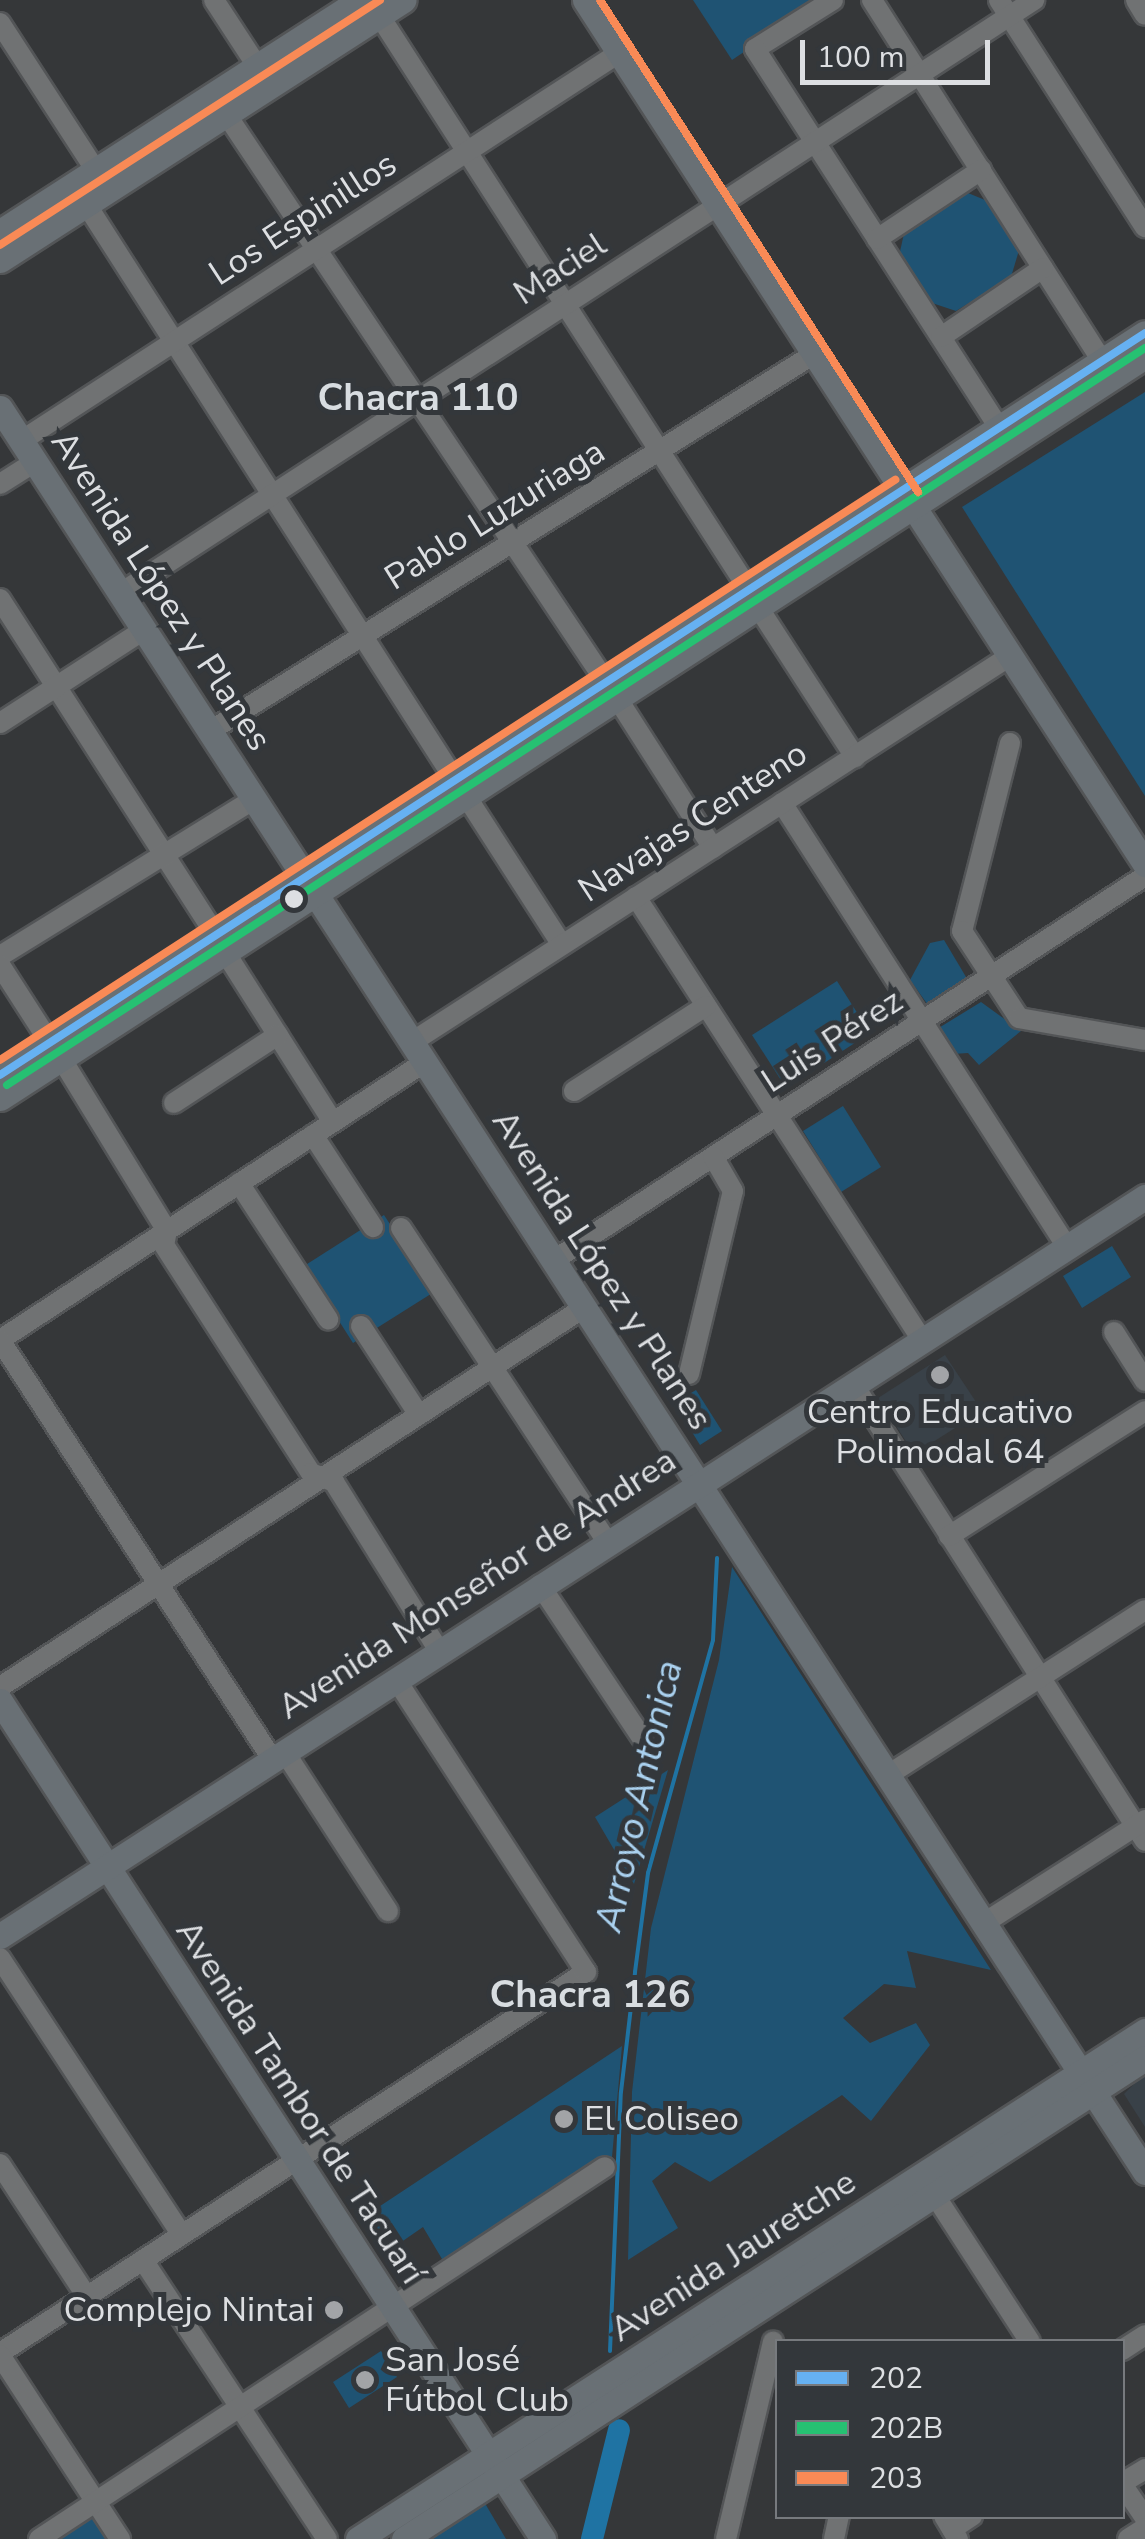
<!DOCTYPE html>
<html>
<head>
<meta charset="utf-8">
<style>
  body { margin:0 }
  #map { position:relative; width:1145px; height:2539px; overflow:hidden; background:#353739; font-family:"Nunito Sans",sans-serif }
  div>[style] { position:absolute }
  .built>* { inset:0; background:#394148 }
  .green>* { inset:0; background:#1f5373 }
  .stream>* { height:4px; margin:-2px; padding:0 2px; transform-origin:2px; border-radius:2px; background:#1f73a3 }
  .river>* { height:22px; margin:-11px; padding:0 11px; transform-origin:11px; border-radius:11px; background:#1f73a3 }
  .roads { filter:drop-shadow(2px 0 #535557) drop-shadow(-2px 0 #535557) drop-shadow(0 2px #535557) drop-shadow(0 -2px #535557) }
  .minor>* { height:20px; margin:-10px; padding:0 10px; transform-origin:10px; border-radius:10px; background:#707273 }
  .major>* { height:25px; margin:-12.5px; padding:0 12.5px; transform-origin:12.5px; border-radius:12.5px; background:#697075 }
  .bus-1>* { height:8px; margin:-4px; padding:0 4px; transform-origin:4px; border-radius:4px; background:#66b1f2 }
  .bus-2>* { height:8px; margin:-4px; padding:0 4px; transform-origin:4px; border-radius:4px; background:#26c172 }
  .bus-3>* { height:8px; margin:-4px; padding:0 4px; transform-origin:4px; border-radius:4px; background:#f98a56 }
  .dots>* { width:28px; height:28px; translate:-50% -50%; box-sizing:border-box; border:5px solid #33373b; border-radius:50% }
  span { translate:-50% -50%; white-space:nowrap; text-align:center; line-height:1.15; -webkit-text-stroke:10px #33373b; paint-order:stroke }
  .street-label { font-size:35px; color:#dddfe2 }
  .poi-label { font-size:35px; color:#dddfe2 }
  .left { translate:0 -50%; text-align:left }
  .right { translate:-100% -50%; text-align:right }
  .neighbourhood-label { font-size:38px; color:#d8dde1; font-weight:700 }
  .water-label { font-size:38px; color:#aad1ef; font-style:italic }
  .legend { position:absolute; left:775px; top:2339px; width:350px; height:180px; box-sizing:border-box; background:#33373b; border:2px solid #777a7e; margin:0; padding:12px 18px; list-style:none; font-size:30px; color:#dddfe2 }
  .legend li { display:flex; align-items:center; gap:20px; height:50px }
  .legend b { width:50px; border:2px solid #777a7e }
  .scale { position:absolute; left:800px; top:40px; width:190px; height:45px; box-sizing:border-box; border:5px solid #dddfe2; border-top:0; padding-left:12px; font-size:30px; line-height:35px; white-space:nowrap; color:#dddfe2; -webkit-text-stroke:8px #33373b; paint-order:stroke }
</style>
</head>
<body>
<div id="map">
  <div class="built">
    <i style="clip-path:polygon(945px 1355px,982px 1411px,914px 1454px,878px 1398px)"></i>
    <i style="clip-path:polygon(1145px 2073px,1145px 2127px,1124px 2094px)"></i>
  </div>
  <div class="green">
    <i style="clip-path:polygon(693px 0,821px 0,732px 60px)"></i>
    <i style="clip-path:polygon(963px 191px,990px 202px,1020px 247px,1011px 277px,956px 311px,929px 302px,899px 256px,905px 229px)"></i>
    <i style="clip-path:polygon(1145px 392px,1145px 796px,962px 507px)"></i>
    <i style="clip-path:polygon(944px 940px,969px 982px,928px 1005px,910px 980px,930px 943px)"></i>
    <i style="clip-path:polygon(837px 981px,870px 1033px,786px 1088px,752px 1035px)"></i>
    <i style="clip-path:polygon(981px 1002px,1021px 1031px,979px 1065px,968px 1053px,953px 1054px,937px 1029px)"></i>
    <i style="clip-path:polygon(843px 1106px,881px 1167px,841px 1192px,803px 1131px)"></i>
    <i style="clip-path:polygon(384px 1215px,434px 1292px,353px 1343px,304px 1266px)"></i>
    <i style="clip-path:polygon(1112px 1246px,1131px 1277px,1082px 1308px,1063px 1276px)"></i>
    <i style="clip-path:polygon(696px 1390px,722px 1431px,700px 1445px,674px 1403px)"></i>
    <i style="clip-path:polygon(732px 1567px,991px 1970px,907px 1951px,916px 1988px,884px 1984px,843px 2018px,870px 2043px,916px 2023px,930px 2045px,871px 2121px,842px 2095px,710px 2182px,675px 2162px,652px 2181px,678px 2228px,628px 2260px,632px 2092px,651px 1928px,719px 1660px)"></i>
    <i style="clip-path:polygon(668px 1770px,634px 1884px,595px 1817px)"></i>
    <i style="clip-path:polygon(622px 2046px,612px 2157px,445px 2264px,423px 2227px,384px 2254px,362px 2218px)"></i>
    <i style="clip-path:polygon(381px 2351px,397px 2377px,349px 2408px,333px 2382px)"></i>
    <i style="clip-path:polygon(483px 2500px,506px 2539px,423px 2539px)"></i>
    <i style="clip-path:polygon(91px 2512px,109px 2539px,50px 2539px)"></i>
  </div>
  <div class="stream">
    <i style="left:610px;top:2351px;width:259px;rotate:-87.6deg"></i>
    <i style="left:621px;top:2092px;width:121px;rotate:-83.3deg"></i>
    <i style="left:635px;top:1972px;width:100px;rotate:-82.5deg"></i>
    <i style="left:648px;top:1873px;width:242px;rotate:-74.4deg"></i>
    <i style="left:713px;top:1640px;width:82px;rotate:-87.2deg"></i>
  </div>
  <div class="river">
    <i style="left:592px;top:2539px;width:112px;rotate:-76.1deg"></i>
  </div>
  <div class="roads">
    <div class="minor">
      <i style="left:214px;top:0;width:79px;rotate:56.9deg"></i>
      <i style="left:833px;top:0;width:92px;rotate:147.9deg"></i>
      <i style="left:755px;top:49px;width:451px;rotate:57.2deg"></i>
      <i style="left:872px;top:0;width:428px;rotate:57.5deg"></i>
      <i style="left:999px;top:0;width:270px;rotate:57.3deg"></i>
      <i style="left:1136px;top:0;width:17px;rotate:59deg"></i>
      <i style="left:379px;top:15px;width:684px;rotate:57.24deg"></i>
      <i style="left:0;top:23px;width:176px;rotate:57deg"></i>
      <i style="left:226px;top:114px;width:683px;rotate:56.22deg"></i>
      <i style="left:86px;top:204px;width:684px;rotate:57.36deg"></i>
      <i style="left:877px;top:239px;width:125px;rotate:-33.6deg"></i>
      <i style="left:941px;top:337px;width:123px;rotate:-34.1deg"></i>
      <i style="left:21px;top:441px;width:713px;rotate:-32.98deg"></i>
      <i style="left:0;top:484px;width:41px;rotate:-32.2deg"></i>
      <i style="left:121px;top:593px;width:1089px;rotate:-33deg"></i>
      <i style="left:0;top:599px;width:399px;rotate:57.3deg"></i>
      <i style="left:758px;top:607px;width:179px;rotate:57.1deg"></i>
      <i style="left:617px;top:698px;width:178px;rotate:57.4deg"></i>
      <i style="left:0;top:723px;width:171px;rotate:-32.9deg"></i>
      <i style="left:210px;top:731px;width:712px;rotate:-31.97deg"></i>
      <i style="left:1010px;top:743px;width:194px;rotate:104.3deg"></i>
      <i style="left:962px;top:931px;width:104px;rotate:56.8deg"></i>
      <i style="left:1019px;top:1018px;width:128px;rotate:9.9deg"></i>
      <i style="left:466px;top:796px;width:177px;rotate:57.2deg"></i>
      <i style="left:782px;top:803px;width:528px;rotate:57.3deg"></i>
      <i style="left:636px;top:897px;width:527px;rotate:57.15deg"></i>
      <i style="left:225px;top:952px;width:201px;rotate:57.6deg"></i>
      <i style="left:0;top:956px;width:299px;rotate:-31.7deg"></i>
      <i style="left:0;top:965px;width:93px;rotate:57.3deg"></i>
      <i style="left:412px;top:1042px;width:712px;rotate:-32.84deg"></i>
      <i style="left:61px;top:1058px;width:203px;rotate:58.5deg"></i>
      <i style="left:574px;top:1091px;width:157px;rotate:-32.8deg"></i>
      <i style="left:174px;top:1103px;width:124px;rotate:-33.2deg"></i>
      <i style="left:313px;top:1135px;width:110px;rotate:56.9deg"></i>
      <i style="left:239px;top:1183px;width:163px;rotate:56.8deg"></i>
      <i style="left:401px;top:1228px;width:376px;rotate:56.7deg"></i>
      <i style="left:167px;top:1231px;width:14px;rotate:102deg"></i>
      <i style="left:164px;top:1245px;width:271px;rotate:57.2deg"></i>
      <i style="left:311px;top:1473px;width:25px;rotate:21deg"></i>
      <i style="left:334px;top:1482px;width:199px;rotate:58.1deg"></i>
      <i style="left:554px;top:1260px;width:705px;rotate:-33.01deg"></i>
      <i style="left:361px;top:1326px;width:106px;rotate:56.9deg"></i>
      <i style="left:1114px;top:1332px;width:58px;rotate:57.7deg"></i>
      <i style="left:0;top:1340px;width:508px;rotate:-33.19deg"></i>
      <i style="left:0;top:1340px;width:500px;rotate:57deg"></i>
      <i style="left:689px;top:1374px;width:188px;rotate:-76.5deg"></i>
      <i style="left:733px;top:1191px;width:39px;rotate:-120deg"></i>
      <i style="left:853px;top:1384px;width:542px;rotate:57.42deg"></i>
      <i style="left:949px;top:1536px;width:232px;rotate:-32.5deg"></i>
      <i style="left:540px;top:1585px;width:184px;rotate:56.3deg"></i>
      <i style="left:0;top:1687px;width:698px;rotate:-33.01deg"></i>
      <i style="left:284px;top:1751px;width:191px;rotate:57deg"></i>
      <i style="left:888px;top:1775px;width:305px;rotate:-32.7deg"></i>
      <i style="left:984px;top:1923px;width:191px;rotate:-32.6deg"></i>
      <i style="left:0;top:1958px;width:331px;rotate:56.7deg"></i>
      <i style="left:0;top:2164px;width:159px;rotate:56.8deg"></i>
      <i style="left:934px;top:2194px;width:176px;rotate:57deg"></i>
      <i style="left:143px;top:2260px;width:334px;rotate:56.6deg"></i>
      <i style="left:1122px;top:2350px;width:27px;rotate:-33deg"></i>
      <i style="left:0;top:2353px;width:699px;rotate:-33.03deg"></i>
      <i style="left:586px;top:1972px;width:349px;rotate:-123deg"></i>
      <i style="left:0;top:2355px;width:220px;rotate:56.9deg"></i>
      <i style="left:1122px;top:2483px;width:27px;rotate:-31deg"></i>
      <i style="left:1122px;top:2484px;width:41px;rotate:55.9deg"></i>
      <i style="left:944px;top:2516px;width:27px;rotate:59deg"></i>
      <i style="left:952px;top:2529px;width:24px;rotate:-33deg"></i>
      <i style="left:39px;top:2539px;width:677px;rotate:-33.31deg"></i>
      <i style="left:726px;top:2539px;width:203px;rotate:-76.6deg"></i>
      <i style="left:834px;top:2539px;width:24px;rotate:-78deg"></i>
      <i style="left:1128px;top:2539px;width:20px;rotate:-33deg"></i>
    </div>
    <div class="major">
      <i style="left:585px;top:0;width:1030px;rotate:57.05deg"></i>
      <i style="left:0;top:232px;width:428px;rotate:-32.8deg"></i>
      <i style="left:0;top:260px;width:480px;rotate:-32.8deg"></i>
      <i style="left:0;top:408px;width:2103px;rotate:57.01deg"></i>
      <i style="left:0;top:1075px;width:1364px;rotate:-32.94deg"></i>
      <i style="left:0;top:1098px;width:1364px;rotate:-32.94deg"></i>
      <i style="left:0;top:1701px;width:999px;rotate:57.06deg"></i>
      <i style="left:0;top:1936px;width:1363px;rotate:-32.84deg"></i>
      <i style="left:358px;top:2539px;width:937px;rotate:-32.84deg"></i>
      <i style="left:404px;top:2539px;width:883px;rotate:-32.99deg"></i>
    </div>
  </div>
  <div class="bus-1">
    <i style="left:0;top:1075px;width:1364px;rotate:-32.94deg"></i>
  </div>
  <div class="bus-2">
    <i style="left:7px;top:1085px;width:1356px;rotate:-32.93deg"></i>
  </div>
  <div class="bus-3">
    <i style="left:600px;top:0;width:586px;rotate:57.12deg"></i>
    <i style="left:0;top:245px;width:452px;rotate:-32.8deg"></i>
    <i style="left:0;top:1060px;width:1067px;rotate:-32.95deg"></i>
  </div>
  <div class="dots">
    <i style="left:294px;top:899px;background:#dddfe2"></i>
    <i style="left:940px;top:1375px;background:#a2a4a7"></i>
    <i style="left:564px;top:2119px;background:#a2a4a7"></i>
    <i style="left:334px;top:2310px;background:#a2a4a7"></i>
    <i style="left:365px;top:2380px;background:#a2a4a7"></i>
  </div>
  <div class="street-label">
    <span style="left:303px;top:219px;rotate:-33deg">Los Espinillos</span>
    <span style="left:560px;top:269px;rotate:-33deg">Maciel</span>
    <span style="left:495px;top:515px;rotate:-32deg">Pablo Luzuriaga</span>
    <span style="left:161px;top:591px;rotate:57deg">Avenida López y Planes</span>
    <span style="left:693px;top:822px;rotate:-33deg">Navajas Centeno</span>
    <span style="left:832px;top:1041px;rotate:-33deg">Luis Pérez</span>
    <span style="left:602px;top:1270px;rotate:57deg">Avenida López y Planes</span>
    <span style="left:477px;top:1584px;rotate:-33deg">Avenida Monseñor de Andrea</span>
    <span style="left:300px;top:2102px;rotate:57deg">Avenida Tambor de Tacuarí</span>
    <span style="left:733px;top:2256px;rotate:-33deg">Avenida Jauretche</span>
  </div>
  <div class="poi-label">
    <span style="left:940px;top:1432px">Centro Educativo<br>Polimodal 64</span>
    <span class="left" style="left:584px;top:2119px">El Coliseo</span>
    <span class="right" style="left:314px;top:2310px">Complejo Nintai</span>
    <span class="left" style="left:385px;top:2380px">San José<br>Fútbol Club</span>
  </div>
  <div class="neighbourhood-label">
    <span style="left:418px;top:398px">Chacra 110</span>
    <span style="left:590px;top:1995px">Chacra 126</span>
  </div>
  <div class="water-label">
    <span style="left:639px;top:1796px;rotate:-77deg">Arroyo Antonica</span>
  </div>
  <ul class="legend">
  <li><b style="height:12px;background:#66b1f2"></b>202</li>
  <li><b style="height:12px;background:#26c172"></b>202B</li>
  <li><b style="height:12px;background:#f98a56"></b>203</li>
  </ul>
  <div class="scale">100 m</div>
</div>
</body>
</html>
